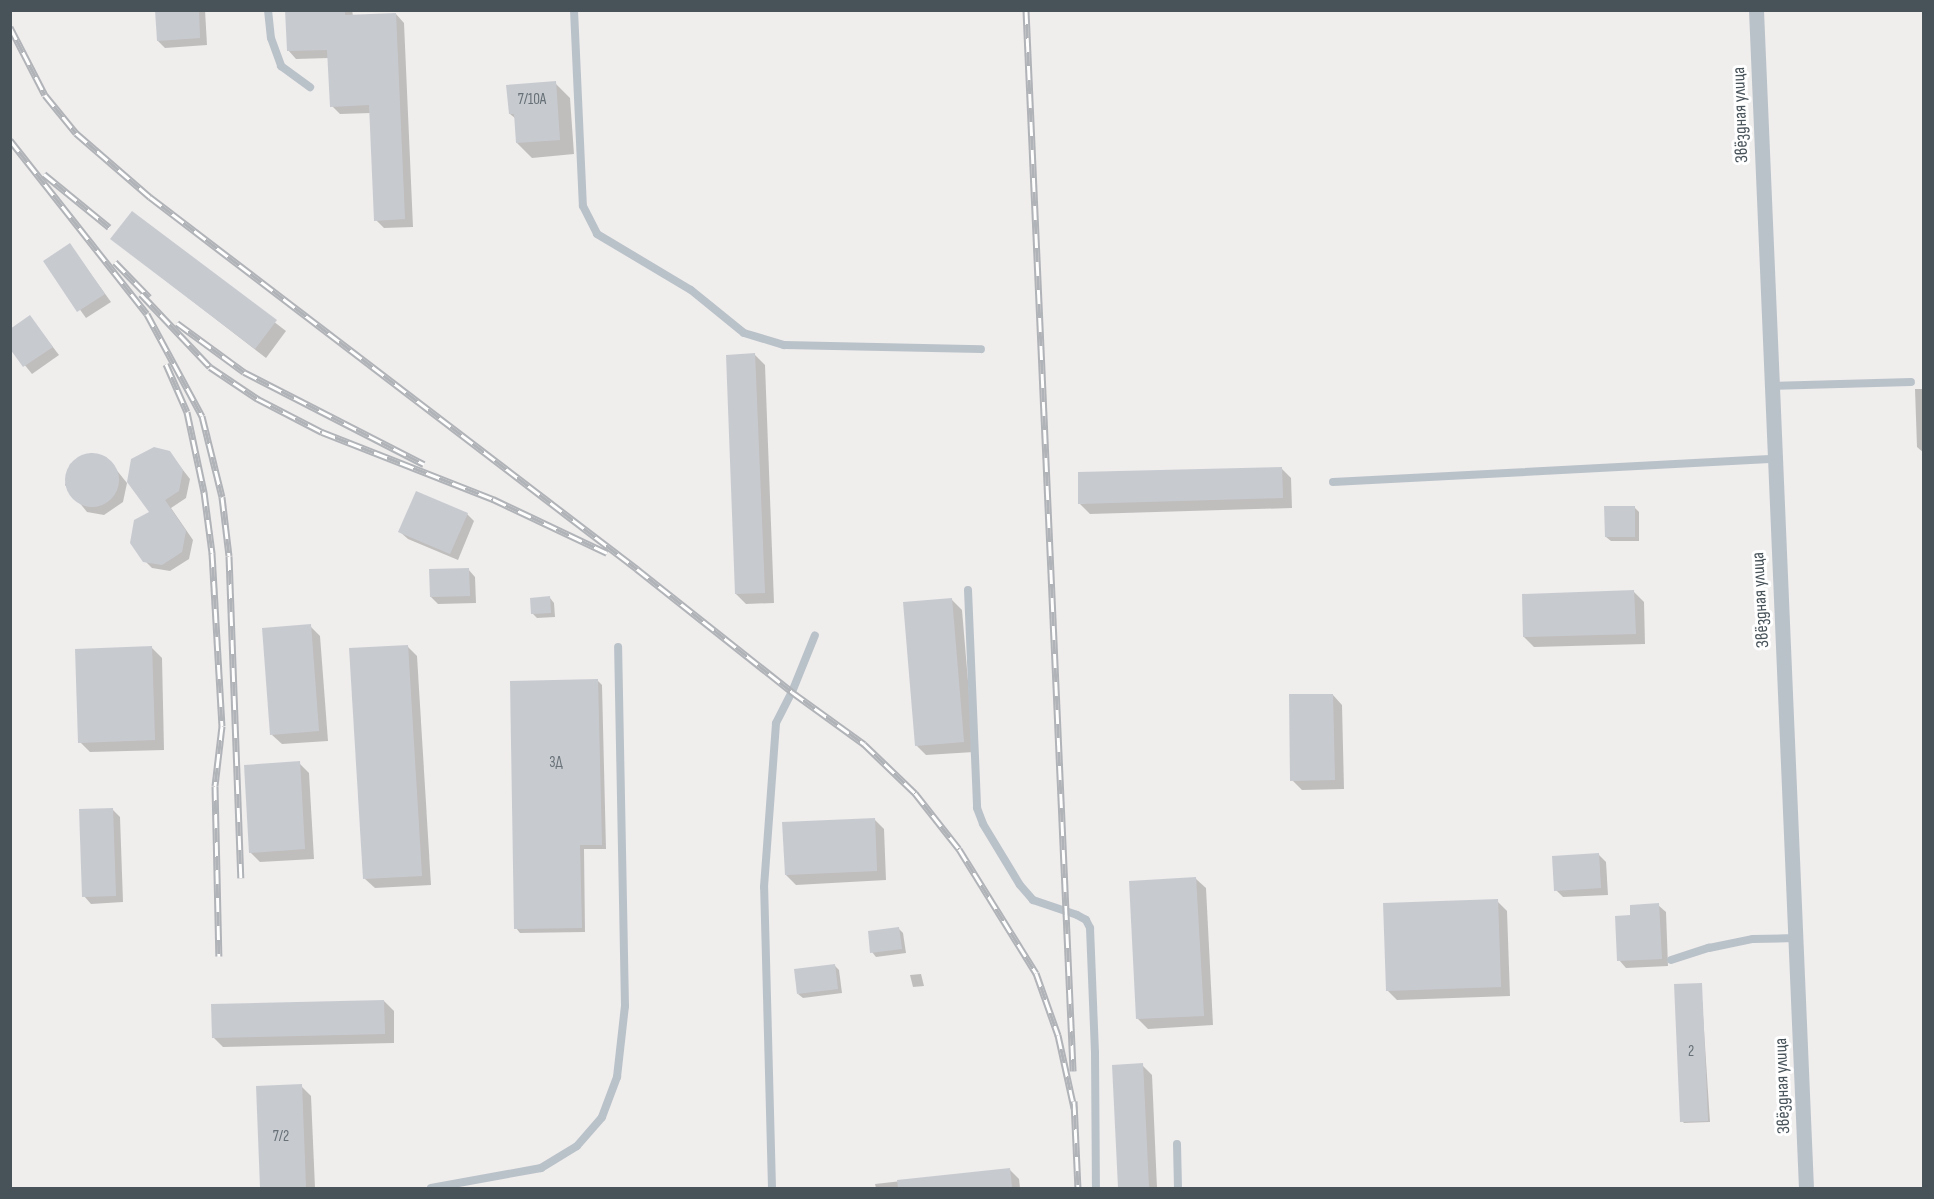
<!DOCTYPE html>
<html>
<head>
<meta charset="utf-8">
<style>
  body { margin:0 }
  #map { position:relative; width:1934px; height:1199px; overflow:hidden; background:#f0eded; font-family:"Sofia Sans Condensed",sans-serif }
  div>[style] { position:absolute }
  .shadow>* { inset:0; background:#0003 }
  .building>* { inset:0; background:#c7cbd0 }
  .round { border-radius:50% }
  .service>* { height:8px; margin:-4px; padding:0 4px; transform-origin:4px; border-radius:4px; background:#bac2c9 }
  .minor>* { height:15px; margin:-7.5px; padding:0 7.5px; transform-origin:7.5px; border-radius:7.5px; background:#bac2c9 }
  .rail>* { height:7px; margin-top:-3.5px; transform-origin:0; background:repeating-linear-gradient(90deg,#fff 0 14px,#b0b3b7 0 28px); box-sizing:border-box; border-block:2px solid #b0b3b7 }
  span { translate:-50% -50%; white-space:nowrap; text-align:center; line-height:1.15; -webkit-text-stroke:6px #fff; paint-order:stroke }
  .number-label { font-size:15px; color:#677077 }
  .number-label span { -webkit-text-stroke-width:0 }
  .street-label { font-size:18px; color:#475259 }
  .frame { position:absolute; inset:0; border:12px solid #475259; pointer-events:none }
</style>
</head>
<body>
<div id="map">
  <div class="shadow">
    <i style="clip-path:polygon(156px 10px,205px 10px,207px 45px,165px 48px,158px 41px)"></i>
    <i style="clip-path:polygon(287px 10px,352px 10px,353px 16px,396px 14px,404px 23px,413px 227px,384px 228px,376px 220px,371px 113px,340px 114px,332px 106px,329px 58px,296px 59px,288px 50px)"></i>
    <i style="clip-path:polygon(555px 83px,570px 98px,574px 154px,532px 158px,517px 143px,516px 119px,510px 114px)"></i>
    <i style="clip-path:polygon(132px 213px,286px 331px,266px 358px,112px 239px)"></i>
    <i style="clip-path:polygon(70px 245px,111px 302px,86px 318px,45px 261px)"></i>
    <i style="clip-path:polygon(30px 317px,59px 355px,32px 374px,10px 347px)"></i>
    <i style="clip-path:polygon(755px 355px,765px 365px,774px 603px,746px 604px,736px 594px)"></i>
    <i style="clip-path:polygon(1915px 389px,1924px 389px,1924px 453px,1917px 447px)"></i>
    <i style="clip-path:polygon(169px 452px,190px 479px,186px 498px,171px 508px,193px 540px,189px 559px,170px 571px,152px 568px,145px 561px,152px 512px)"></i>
    <i style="clip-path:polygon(91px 453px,106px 457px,127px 483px,123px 502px,104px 515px,87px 512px,65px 485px,70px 464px)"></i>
    <i style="clip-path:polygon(1281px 468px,1291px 478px,1292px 508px,1090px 514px,1080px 504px)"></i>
    <i style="clip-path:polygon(1634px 507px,1639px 512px,1639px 541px,1611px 541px,1606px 537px)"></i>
    <i style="clip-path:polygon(467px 514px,474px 521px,458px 560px,408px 539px,400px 532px)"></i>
    <i style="clip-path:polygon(468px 569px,475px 577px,476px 603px,438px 604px,431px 597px)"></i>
    <i style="clip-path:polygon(1634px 592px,1644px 602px,1645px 644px,1534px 647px,1524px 637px)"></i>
    <i style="clip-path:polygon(550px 598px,554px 603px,555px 617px,537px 618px,532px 613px)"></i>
    <i style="clip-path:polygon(952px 600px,962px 610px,974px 752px,926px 755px,916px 745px)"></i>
    <i style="clip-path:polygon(310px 626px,320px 636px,328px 741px,282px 744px,272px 735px)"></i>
    <i style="clip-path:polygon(407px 646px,417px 656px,431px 885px,375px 888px,365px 879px)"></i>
    <i style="clip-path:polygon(152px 648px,162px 658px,164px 750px,90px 752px,80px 742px)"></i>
    <i style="clip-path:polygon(598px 681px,602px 685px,606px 849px,584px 849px,585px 932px,520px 933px,516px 928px)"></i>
    <i style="clip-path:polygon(1333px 695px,1342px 705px,1344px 789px,1302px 790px,1292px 780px)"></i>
    <i style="clip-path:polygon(299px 763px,309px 773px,314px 859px,260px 862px,250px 852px)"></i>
    <i style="clip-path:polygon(112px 809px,120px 817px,123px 902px,91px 904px,84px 896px)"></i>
    <i style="clip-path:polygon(874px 819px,884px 829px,886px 880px,796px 885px,786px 875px)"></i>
    <i style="clip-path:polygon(1599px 855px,1606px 862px,1608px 895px,1563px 897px,1556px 890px)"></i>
    <i style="clip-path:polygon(1196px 879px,1206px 888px,1213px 1025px,1148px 1029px,1138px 1019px)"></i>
    <i style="clip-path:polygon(1497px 901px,1507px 911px,1510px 996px,1397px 1000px,1387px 990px)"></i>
    <i style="clip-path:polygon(1658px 905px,1666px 912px,1668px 966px,1626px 968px,1619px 960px,1632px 916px)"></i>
    <i style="clip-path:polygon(899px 929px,903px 933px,906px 953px,876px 957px,872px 952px)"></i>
    <i style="clip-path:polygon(834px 965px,839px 970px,842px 993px,803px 998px,798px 994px)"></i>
    <i style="clip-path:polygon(921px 974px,924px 986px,913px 987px,910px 975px)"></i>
    <i style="clip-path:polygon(1701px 984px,1710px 1122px,1684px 1123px,1682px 1121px)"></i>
    <i style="clip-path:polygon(384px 1001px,394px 1011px,394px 1043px,223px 1047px,213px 1037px)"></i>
    <i style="clip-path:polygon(1142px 1065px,1152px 1075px,1157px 1188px,1119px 1188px,1113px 1066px)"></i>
    <i style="clip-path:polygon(301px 1086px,311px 1096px,315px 1188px,262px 1188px,257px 1088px)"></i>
    <i style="clip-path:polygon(1009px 1169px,1019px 1179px,1020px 1188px,876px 1188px,875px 1184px)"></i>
  </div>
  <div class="building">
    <i style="clip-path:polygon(155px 10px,199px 10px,200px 38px,157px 41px)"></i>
    <i style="clip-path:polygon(285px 10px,345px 10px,345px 15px,396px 13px,405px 219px,374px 221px,369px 105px,330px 107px,327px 50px,287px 51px)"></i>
    <i style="clip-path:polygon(556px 81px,560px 140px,516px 143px,514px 114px,509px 114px,506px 85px)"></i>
    <i style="clip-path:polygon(132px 211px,277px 320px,255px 349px,110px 239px)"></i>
    <i style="clip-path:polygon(70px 243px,105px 294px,77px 312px,43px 261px)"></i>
    <i style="clip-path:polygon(30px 315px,53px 347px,23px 367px,10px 349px,10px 329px)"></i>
    <i style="clip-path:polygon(755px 353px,765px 593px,735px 594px,726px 355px)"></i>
    <i style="clip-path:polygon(154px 447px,170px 451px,183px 470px,179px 491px,165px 500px,186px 531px,182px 552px,162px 565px,143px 562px,130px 543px,134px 520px,149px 512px,127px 482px,131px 459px)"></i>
    <i class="round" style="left:65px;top:453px;width:54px;height:54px"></i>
    <i style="clip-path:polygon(1282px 467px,1283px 498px,1078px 504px,1078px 472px)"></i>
    <i style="clip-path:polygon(416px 491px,468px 513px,450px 554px,398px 532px)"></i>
    <i style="clip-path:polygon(1604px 506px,1635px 506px,1635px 537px,1605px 537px)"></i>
    <i style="clip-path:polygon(469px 568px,470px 596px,430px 597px,429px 569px)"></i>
    <i style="clip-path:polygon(1634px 590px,1636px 634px,1523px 637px,1522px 594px)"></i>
    <i style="clip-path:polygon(550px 596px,551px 613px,531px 614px,530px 598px)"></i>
    <i style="clip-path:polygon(952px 598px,964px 742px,915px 746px,903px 602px)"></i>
    <i style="clip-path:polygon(311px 624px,319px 731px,270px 735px,262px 628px)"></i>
    <i style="clip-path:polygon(408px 645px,422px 876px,363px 879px,349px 648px)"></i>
    <i style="clip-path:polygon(152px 646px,155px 740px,78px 743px,75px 649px)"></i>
    <i style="clip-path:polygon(598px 679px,602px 845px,580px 845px,582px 928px,514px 929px,510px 681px)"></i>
    <i style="clip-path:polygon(1289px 694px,1333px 694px,1335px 780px,1290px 781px)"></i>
    <i style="clip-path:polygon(300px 761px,305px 849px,249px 853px,244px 765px)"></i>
    <i style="clip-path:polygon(113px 808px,116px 896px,82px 897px,79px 809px)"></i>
    <i style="clip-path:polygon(875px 818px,877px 871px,785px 875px,782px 822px)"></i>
    <i style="clip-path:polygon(1599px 853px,1601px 888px,1554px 891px,1552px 856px)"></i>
    <i style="clip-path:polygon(1196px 877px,1204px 1016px,1136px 1019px,1129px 881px)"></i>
    <i style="clip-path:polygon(1498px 899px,1501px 987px,1386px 991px,1383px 903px)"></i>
    <i style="clip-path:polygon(1659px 903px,1662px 959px,1617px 961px,1615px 916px,1630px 915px,1630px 905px)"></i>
    <i style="clip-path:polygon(899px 927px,902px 949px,870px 953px,868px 931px)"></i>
    <i style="clip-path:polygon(835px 964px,838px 989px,797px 994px,794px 969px)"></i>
    <i style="clip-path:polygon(1702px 983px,1708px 1121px,1680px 1122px,1674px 984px)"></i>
    <i style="clip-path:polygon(384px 1000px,385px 1034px,212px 1038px,211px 1004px)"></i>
    <i style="clip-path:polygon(1143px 1063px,1149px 1188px,1118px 1188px,1112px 1065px)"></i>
    <i style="clip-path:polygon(302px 1084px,306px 1188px,260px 1188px,256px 1086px)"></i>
    <i style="clip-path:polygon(1010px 1168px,1012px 1188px,898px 1188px,897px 1180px)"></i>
  </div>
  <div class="service">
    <i style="left:268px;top:10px;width:28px;rotate:84deg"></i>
    <i style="left:271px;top:38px;width:30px;rotate:70deg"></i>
    <i style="left:281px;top:66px;width:36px;rotate:36deg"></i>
    <i style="left:574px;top:10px;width:196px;rotate:87.4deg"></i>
    <i style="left:583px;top:206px;width:31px;rotate:63deg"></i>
    <i style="left:597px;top:234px;width:109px;rotate:30.8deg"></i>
    <i style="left:691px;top:290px;width:68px;rotate:39.1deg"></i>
    <i style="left:744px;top:333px;width:42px;rotate:16.7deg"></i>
    <i style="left:784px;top:345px;width:197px;rotate:1.2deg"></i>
    <i style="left:1771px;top:386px;width:140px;rotate:-1.6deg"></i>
    <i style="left:1333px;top:482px;width:442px;rotate:-3deg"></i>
    <i style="left:968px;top:590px;width:218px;rotate:87.6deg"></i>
    <i style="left:977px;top:808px;width:17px;rotate:69deg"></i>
    <i style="left:983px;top:824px;width:71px;rotate:58.8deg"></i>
    <i style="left:1020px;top:885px;width:20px;rotate:49deg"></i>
    <i style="left:1033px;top:900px;width:46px;rotate:18.8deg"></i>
    <i style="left:1077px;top:915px;width:10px;rotate:29deg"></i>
    <i style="left:1086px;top:920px;width:9px;rotate:63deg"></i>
    <i style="left:1090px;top:928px;width:125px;rotate:87.7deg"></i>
    <i style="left:1095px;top:1053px;width:135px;rotate:89.6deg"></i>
    <i style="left:1671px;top:960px;width:40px;rotate:-18deg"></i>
    <i style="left:1709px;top:948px;width:45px;rotate:-11.6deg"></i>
    <i style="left:1753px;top:939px;width:43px;rotate:-1.3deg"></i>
    <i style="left:1177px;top:1144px;width:44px;rotate:88.7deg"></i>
    <i style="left:431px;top:1188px;width:112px;rotate:-10.3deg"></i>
    <i style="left:541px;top:1168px;width:42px;rotate:-31.4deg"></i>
    <i style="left:577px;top:1146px;width:38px;rotate:-49deg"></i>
    <i style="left:602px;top:1117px;width:43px;rotate:-69.4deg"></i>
    <i style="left:617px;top:1077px;width:71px;rotate:-83.6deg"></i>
    <i style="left:625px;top:1006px;width:359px;rotate:-91.1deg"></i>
    <i style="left:772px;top:1188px;width:301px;rotate:-91.5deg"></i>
    <i style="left:764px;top:887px;width:164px;rotate:-85.8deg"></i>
    <i style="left:776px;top:723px;width:35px;rotate:-63deg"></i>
    <i style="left:792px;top:692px;width:61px;rotate:-68deg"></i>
  </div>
  <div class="minor">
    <i style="left:1756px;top:10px;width:1179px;rotate:87.57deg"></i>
  </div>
  <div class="rail">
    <i style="left:1026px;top:10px;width:1062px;rotate:87.46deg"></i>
    <i style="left:10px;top:27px;width:76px;rotate:62.8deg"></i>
    <i style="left:45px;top:95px;width:49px;rotate:50.8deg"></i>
    <i style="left:76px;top:133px;width:98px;rotate:40.9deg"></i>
    <i style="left:150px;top:197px;width:613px;rotate:37.37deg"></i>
    <i style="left:637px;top:569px;width:198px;rotate:38.4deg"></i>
    <i style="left:792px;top:692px;width:89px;rotate:35.8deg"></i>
    <i style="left:864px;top:744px;width:71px;rotate:43.9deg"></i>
    <i style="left:915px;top:793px;width:71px;rotate:51.8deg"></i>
    <i style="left:959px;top:849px;width:146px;rotate:58.2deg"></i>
    <i style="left:1036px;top:973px;width:66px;rotate:70.5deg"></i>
    <i style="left:1058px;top:1035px;width:75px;rotate:77.6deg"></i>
    <i style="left:10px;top:140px;width:221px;rotate:51.8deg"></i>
    <i style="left:147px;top:314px;width:116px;rotate:61.7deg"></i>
    <i style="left:202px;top:416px;width:83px;rotate:76.1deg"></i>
    <i style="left:222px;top:497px;width:59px;rotate:83.2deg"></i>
    <i style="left:229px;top:556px;width:322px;rotate:87.9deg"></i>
    <i style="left:44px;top:174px;width:84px;rotate:39.2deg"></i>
    <i style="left:115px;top:262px;width:49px;rotate:45.8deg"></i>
    <i style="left:141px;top:294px;width:100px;rotate:46.6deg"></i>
    <i style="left:210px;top:367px;width:58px;rotate:33.7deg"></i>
    <i style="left:258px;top:399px;width:72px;rotate:27.3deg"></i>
    <i style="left:322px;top:432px;width:184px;rotate:21.4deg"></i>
    <i style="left:493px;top:499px;width:126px;rotate:25.3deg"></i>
    <i style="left:177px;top:323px;width:83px;rotate:36.2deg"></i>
    <i style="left:244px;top:372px;width:202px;rotate:27.1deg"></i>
    <i style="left:166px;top:364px;width:52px;rotate:66.4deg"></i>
    <i style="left:187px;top:412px;width:82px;rotate:78deg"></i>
    <i style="left:204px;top:492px;width:62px;rotate:82.5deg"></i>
    <i style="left:212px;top:553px;width:173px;rotate:86.7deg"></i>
    <i style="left:222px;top:726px;width:60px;rotate:96.7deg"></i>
    <i style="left:215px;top:786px;width:170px;rotate:88.7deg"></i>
    <i style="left:1074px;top:1101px;width:87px;rotate:87.4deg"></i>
  </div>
  <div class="number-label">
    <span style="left:532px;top:100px">7/10А</span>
    <span style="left:556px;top:763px">3Д</span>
    <span style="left:1691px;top:1052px">2</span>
    <span style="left:281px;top:1137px">7/2</span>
  </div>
  <div class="street-label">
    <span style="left:1741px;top:115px;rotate:-92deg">Звёздная улица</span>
    <span style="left:1761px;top:600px;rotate:-93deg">Звёздная улица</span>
    <span style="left:1783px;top:1086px;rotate:-92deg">Звёздная улица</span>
  </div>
  <div class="frame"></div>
</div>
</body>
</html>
